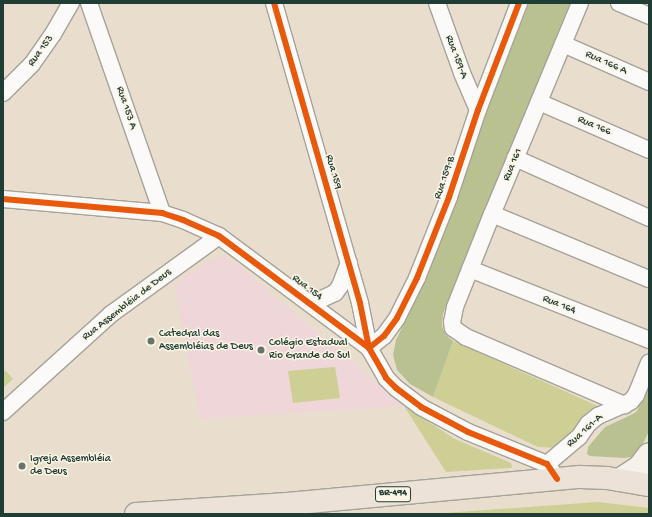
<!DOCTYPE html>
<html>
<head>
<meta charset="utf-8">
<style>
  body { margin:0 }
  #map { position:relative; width:652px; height:517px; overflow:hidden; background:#e9dece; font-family:"Gochi Hand",sans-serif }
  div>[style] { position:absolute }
  .built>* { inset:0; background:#eed6d9 }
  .green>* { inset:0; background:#cdcf95 }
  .forest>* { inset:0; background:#b8c18f }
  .roads { filter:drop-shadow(1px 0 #a5a298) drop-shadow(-1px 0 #a5a298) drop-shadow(0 1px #a5a298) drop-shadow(0 -1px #a5a298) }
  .street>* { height:16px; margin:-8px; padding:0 8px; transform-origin:8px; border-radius:8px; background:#fcfaf8 }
  .secondary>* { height:22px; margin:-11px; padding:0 11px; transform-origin:11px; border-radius:11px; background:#f6f1ea }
  .primary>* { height:22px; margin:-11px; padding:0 11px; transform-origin:11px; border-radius:11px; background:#ece2d7 }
  .cycleway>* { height:6px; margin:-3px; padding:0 3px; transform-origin:3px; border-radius:3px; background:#e8590c }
  .dots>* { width:11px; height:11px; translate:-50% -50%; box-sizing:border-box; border:2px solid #fcf5e5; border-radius:50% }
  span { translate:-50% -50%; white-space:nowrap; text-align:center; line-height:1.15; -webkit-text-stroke:3px #fcf5e5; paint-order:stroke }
  .shield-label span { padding:1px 3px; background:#fcf5e5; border:1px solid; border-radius:3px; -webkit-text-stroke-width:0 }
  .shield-label { font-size:10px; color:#1f3d34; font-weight:700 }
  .street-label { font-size:11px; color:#1f3d34 }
  .poi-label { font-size:11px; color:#1f3d34 }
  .left { translate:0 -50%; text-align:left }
  .frame { position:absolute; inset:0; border:4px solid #1f3d34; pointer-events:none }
</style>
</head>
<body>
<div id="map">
  <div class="built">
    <i style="clip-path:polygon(219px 257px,225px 257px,236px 263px,404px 406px,200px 419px,174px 285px,206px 262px)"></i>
  </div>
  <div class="green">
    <i style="clip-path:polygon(453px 341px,598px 406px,586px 413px,565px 443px,559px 448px,538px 447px,433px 397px)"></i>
    <i style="clip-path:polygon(335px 367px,340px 398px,293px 403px,288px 371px)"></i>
    <i style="clip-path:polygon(5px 370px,13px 379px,3px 388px,3px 372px)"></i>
    <i style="clip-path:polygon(404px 406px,455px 439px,511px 463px,512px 468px,446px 472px)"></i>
    <i style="clip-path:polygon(598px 502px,649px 508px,649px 514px,431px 514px)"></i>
  </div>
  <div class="forest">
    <i style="clip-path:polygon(529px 3px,570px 3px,443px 314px,442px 326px,446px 335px,453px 341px,433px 397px,410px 384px,397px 370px,393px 355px,396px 340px,425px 281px,453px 208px,485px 115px)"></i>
    <i style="clip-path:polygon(649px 384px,649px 431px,640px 450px,631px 457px,624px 458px,590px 456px,587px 454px,588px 447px,605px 427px,633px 414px,637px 411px)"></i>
  </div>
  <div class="roads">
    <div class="street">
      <i style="left:89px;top:3px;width:222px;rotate:70.8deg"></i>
      <i style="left:274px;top:3px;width:312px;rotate:74deg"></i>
      <i style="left:360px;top:303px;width:46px;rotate:78.7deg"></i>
      <i style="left:369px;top:348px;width:19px;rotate:-39deg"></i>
      <i style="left:384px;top:336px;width:22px;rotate:-54deg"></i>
      <i style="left:397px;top:318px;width:45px;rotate:-63.4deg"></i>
      <i style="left:417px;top:278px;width:87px;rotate:-68.4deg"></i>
      <i style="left:449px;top:197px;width:92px;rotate:-71.6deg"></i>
      <i style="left:478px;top:110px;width:115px;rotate:-69deg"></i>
      <i style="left:437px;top:3px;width:74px;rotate:70.3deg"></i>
      <i style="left:462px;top:73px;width:40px;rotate:66.6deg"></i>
      <i style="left:580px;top:3px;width:229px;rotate:112.6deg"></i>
      <i style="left:492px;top:214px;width:100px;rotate:111.7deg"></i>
      <i style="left:455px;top:307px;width:15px;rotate:101deg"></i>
      <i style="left:452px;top:322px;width:6px;rotate:81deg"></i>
      <i style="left:453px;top:328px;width:16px;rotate:35deg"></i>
      <i style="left:466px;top:337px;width:173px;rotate:23.2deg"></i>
      <i style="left:619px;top:3px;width:33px;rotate:23deg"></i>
      <i style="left:563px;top:44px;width:94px;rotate:23.8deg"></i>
      <i style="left:3px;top:93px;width:41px;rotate:-45deg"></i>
      <i style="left:32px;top:64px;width:37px;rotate:-55deg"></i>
      <i style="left:53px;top:34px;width:36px;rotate:-60deg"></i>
      <i style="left:539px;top:102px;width:120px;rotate:23.6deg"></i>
      <i style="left:515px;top:158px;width:147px;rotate:24.1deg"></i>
      <i style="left:3px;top:199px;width:160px;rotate:5deg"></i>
      <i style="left:162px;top:213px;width:22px;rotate:18deg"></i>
      <i style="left:183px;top:220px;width:39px;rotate:24deg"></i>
      <i style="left:219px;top:236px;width:187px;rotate:36.7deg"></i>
      <i style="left:369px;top:348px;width:34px;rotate:60deg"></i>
      <i style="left:386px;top:378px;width:14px;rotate:45deg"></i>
      <i style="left:396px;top:388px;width:31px;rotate:37deg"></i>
      <i style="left:421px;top:407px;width:53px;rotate:28deg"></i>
      <i style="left:468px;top:432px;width:85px;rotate:22.1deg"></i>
      <i style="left:547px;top:464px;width:18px;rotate:56deg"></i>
      <i style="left:492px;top:214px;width:170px;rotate:22.5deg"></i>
      <i style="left:470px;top:269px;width:193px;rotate:21.6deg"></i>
      <i style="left:311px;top:304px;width:26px;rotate:-25deg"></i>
      <i style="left:335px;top:293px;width:9px;rotate:-54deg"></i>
      <i style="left:340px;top:286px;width:25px;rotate:-69deg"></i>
      <i style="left:3px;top:412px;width:146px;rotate:-42.2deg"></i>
      <i style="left:111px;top:314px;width:133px;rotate:-35.8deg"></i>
      <i style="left:547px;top:464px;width:42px;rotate:-40.2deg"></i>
      <i style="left:579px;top:437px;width:16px;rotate:-55deg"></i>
      <i style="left:588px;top:424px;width:13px;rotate:-39deg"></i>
      <i style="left:598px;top:416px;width:36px;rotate:-24deg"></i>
      <i style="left:631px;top:401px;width:8px;rotate:-50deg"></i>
      <i style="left:636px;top:395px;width:35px;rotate:-68deg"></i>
    </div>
    <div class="secondary">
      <i style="left:619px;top:480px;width:24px;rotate:-33deg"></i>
      <i style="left:639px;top:467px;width:16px;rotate:-52deg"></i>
    </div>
    <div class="primary">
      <i style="left:136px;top:514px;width:151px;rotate:-3.8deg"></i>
      <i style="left:287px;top:504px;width:294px;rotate:-5.3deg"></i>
      <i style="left:580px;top:477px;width:27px;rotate:2deg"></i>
      <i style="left:607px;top:478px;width:43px;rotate:9.5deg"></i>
    </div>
  </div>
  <div class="cycleway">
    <i style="left:274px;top:3px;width:312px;rotate:74deg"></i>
    <i style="left:360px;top:303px;width:46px;rotate:78.7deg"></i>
    <i style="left:369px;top:348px;width:19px;rotate:-39deg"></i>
    <i style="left:384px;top:336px;width:22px;rotate:-54deg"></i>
    <i style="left:397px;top:318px;width:45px;rotate:-63.4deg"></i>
    <i style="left:417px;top:278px;width:87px;rotate:-68.4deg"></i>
    <i style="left:449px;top:197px;width:92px;rotate:-71.6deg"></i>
    <i style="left:478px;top:110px;width:115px;rotate:-69deg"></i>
    <i style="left:3px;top:199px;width:160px;rotate:5deg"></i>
    <i style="left:162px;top:213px;width:22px;rotate:18deg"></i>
    <i style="left:183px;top:220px;width:39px;rotate:24deg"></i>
    <i style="left:219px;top:236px;width:187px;rotate:36.7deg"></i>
    <i style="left:369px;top:348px;width:34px;rotate:60deg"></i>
    <i style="left:386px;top:378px;width:14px;rotate:45deg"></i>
    <i style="left:396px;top:388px;width:31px;rotate:37deg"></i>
    <i style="left:421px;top:407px;width:53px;rotate:28deg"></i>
    <i style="left:468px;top:432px;width:85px;rotate:22.1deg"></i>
    <i style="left:547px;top:464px;width:18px;rotate:56deg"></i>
  </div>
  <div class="dots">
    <i style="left:151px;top:341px;background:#66756a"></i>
    <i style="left:261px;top:350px;background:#66756a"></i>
    <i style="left:22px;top:466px;background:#66756a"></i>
  </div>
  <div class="shield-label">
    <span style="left:393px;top:494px">BR-494</span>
  </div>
  <div class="street-label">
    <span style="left:41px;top:51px;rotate:-54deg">Rua 153</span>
    <span style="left:456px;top:57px;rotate:69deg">Rua 159-A</span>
    <span style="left:606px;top:63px;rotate:24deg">Rua 166 A</span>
    <span style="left:126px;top:108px;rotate:71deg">Rua 153 A</span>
    <span style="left:594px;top:126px;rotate:23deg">Rua 166</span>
    <span style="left:513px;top:165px;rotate:-67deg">Rua 161</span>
    <span style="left:333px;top:172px;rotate:74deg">Rua 159</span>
    <span style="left:445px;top:178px;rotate:-71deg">Rua 159-B</span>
    <span style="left:307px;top:288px;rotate:37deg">Rua 154</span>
    <span style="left:127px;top:305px;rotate:-38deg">Rua Assembléia de Deus</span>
    <span style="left:559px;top:305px;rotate:22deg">Rua 164</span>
    <span style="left:585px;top:431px;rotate:-42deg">Rua 161-A</span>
  </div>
  <div class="poi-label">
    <span class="left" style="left:159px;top:341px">Catedral das<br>Assembléias de Deus</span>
    <span class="left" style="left:269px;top:350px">Colégio Estadual<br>Rio Grande do Sul</span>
    <span class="left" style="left:30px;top:466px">Igreja Assembléia<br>de Deus</span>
  </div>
  <div class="frame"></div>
</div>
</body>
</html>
